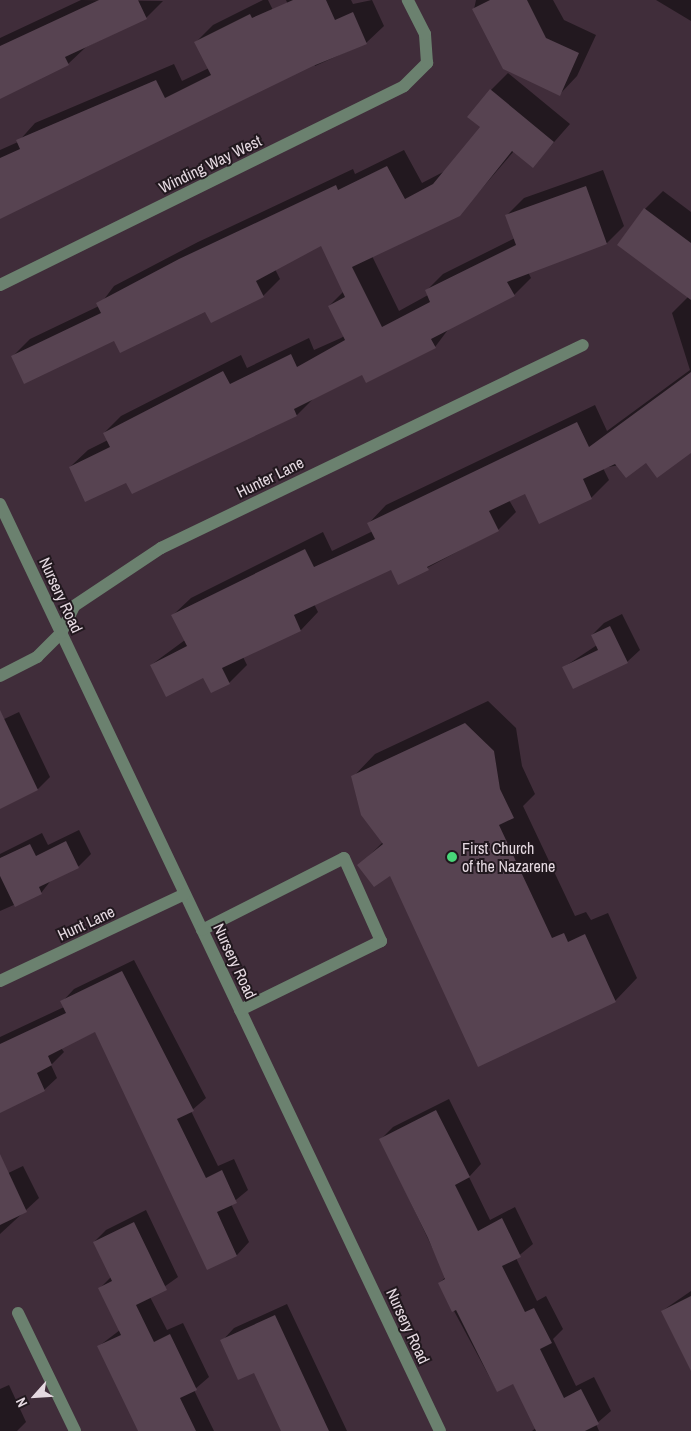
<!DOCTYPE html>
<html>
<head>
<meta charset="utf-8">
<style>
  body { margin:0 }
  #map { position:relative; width:691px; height:1431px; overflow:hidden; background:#402d3a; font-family:"Archivo Narrow",sans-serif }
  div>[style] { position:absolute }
  .shadow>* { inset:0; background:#0007 }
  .building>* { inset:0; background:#574351 }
  .minor>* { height:12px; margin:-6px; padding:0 6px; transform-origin:6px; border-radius:6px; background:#6b816f }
  .dots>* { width:14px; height:14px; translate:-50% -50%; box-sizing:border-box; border:2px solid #21181e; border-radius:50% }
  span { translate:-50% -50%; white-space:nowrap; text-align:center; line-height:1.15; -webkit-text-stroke:4px #21181e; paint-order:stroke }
  .street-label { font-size:16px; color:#e5d9e1 }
  .poi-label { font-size:16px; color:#e5d9e1 }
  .left { translate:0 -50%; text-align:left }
  .north { position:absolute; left:10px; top:1371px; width:50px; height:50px; -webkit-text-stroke:4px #21181e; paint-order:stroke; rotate:244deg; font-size:14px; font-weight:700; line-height:20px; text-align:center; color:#e5d9e1 }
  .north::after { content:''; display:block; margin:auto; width:18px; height:22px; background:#e5d9e1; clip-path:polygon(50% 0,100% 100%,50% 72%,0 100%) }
</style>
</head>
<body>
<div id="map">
  <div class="shadow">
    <i style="clip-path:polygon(81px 0,163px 1px,146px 18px,86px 47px,68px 64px,0 85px,0 38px)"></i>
    <i style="clip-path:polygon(263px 0,268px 0,299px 63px,0 217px,0 150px,18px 142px,35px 123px,174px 64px,182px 81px,209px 68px,196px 42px,213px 25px)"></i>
    <i style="clip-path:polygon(286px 0,351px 0,353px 4px,372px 0,384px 26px,366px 43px,315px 66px)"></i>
    <i style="clip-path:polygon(476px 0,553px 0,564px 20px,596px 35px,577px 76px,560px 94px,474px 9px)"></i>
    <i style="clip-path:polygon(656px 0,691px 0,691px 21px)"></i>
    <i style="clip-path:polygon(508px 73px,570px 124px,533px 166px,514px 151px,459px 215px,372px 256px,399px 311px,428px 295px,426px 291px,443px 274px,515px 238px,507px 215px,524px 198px,603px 170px,624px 226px,607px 243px,528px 272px,531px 278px,514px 295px,450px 327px,435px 347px,363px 373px,314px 398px,297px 415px,132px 492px,127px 481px,70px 467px,88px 450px,108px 440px,104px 433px,121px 416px,241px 355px,247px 368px,309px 338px,314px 350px,341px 338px,344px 336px,329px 306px,344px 291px,321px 244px,275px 269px,280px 279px,263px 296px,211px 321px,206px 310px,115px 339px,13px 356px,30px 339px,99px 306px,114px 286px,198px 242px,353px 169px,355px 174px,404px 150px,422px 183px,447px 170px,482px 127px,491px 90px)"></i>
    <i style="clip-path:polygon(663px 191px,691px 212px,691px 285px,645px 209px)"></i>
    <i style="clip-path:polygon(691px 294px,691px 452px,603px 468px,609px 480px,591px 498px,525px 492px,509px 500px,516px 512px,498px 530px,399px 583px,391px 568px,314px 604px,318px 612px,301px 630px,243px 657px,247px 665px,229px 683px,151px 665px,185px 640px,173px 615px,191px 598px,323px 532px,332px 551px,373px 531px,369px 523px,386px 505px,595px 405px,607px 431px,690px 370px,672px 313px)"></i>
    <i style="clip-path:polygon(622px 614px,640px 650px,627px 662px,574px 687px,564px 667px,597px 645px,592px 635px,604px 623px)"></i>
    <i style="clip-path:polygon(488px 701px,516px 728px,522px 766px,535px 794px,523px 806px,575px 916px,586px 912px,591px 920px,608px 913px,637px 978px,615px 1001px,391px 874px,359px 866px,383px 842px,353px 777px,375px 754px)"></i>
    <i style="clip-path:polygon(19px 712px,50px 777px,38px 789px,0 808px,0 721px)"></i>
    <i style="clip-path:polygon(79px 830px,91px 854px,79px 866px,52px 879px,41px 893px,0 911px,0 854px,42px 833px,48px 845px)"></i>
    <i style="clip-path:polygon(134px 960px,206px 1098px,191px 1111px,218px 1166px,234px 1159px,248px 1190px,231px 1204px,249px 1242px,237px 1255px,207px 1268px,96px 1031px,61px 1048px,64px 1052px,51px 1065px,57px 1078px,44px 1090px,0 1112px,0 1037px,64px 1007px,62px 1002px,74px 989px)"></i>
    <i style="clip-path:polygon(449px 1099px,481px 1164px,469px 1177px,490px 1220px,515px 1207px,533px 1244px,516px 1258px,537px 1301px,546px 1296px,563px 1329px,553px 1339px,576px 1386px,594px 1377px,611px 1411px,596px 1424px,599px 1431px,532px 1431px,536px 1428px,513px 1383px,497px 1391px,439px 1283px,446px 1277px,381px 1139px,393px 1127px)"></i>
    <i style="clip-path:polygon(23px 1166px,39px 1198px,0 1234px,0 1177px)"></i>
    <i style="clip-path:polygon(146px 1210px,178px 1277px,150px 1297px,167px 1330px,183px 1323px,209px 1377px,194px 1390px,214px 1431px,141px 1431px,99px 1346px,120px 1330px,100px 1288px,111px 1277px,94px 1242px,106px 1230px)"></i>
    <i style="clip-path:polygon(691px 1291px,691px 1339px,662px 1311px)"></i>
    <i style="clip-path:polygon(287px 1304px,347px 1431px,285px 1431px,254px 1371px,222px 1341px,234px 1328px)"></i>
    <i style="clip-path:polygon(9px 1385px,26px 1422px,17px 1431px,0 1431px,0 1389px)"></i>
  </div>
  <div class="building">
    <i style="clip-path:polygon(99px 0,138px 0,147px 19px,65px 57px,69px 65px,0 99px,0 46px)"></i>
    <i style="clip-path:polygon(293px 0,326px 0,335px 20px,353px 12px,367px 44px,313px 66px,0 219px,0 158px,20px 149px,16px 140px,156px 80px,165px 98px,211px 75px,194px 42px,250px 14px,252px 18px)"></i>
    <i style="clip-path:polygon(490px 0,527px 0,546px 38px,579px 53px,560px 96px,503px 69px,472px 9px)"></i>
    <i style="clip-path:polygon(490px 89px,554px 142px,533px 168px,512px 151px,460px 216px,352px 267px,382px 327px,430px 302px,425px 290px,516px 245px,505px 215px,586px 186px,607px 244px,507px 282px,515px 296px,431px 339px,436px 348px,366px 383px,362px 375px,294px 409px,297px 416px,132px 494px,126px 483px,85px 502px,69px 467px,110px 447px,103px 433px,223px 371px,230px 384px,291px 354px,297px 367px,345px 340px,328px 306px,345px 297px,321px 246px,256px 281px,264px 297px,211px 323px,205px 312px,120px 353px,114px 341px,24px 384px,11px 356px,101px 313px,96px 303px,179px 259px,336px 185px,338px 190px,387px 166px,405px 199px,433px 184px,480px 127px,467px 117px)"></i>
    <i style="clip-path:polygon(644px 208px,691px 243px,691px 300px,617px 245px)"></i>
    <i style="clip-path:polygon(691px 372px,691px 453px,657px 478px,646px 463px,626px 478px,615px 464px,583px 479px,592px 499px,539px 524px,525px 494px,489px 511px,499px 531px,427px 567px,429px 570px,398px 585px,391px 570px,294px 615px,301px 631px,222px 668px,230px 684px,211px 693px,203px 678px,166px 697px,150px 665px,187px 646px,171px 615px,305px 549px,314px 567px,375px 539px,367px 523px,577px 422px,589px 447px)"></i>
    <i style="clip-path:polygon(610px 626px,628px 663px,573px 689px,562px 667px,598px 650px,591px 635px)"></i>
    <i style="clip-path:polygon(0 710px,38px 790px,0 809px)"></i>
    <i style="clip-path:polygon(465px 723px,494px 751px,500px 789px,514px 818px,499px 825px,552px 938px,564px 933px,568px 942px,585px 934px,616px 1002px,478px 1067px,390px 876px,374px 887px,357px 865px,383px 844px,361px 815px,351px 776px)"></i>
    <i style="clip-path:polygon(66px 841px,79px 868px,39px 887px,42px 894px,15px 907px,0 876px,0 858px,30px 844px,36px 856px)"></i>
    <i style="clip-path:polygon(122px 971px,194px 1111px,177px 1119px,206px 1178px,222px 1170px,237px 1203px,217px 1212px,237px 1256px,207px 1270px,95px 1032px,48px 1056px,52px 1065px,37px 1073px,45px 1091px,0 1113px,0 1044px,66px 1013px,60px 1001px)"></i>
    <i style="clip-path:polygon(436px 1110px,470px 1177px,455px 1185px,478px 1231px,502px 1218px,521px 1257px,502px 1266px,525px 1312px,534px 1308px,552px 1343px,540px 1349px,564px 1398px,581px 1389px,599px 1424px,585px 1431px,536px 1431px,513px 1384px,497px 1392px,456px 1310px,452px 1312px,438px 1283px,445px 1279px,428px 1238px,379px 1139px)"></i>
    <i style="clip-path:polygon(0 1154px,27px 1212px,0 1225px)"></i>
    <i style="clip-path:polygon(134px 1222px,167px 1290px,136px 1305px,154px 1342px,170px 1334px,197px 1390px,180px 1398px,196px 1431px,138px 1431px,97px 1346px,121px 1335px,98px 1288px,112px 1281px,93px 1242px)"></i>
    <i style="clip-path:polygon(691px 1296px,691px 1371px,661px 1311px)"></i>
    <i style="clip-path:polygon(275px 1315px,329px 1431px,281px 1431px,254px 1373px,238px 1380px,220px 1340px)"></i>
  </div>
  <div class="minor">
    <i style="left:0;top:285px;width:450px;rotate:-26.2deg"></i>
    <i style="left:404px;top:86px;width:33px;rotate:-45deg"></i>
    <i style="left:427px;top:63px;width:29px;rotate:-94deg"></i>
    <i style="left:425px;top:34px;width:38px;rotate:-117deg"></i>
    <i style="left:0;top:504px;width:1026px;rotate:64.61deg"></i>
    <i style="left:0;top:676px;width:42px;rotate:-27.2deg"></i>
    <i style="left:37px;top:657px;width:34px;rotate:-45deg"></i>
    <i style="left:61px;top:633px;width:30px;rotate:-64deg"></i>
    <i style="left:74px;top:606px;width:105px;rotate:-33.7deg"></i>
    <i style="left:161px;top:548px;width:468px;rotate:-25.7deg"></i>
    <i style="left:202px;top:930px;width:159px;rotate:-26.9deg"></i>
    <i style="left:344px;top:858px;width:91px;rotate:66deg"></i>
    <i style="left:381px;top:941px;width:157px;rotate:153.9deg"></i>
    <i style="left:0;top:981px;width:204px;rotate:-25.2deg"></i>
    <i style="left:18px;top:1313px;width:131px;rotate:64.2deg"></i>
  </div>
  <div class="dots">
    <i style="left:452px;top:857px;background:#48d779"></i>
  </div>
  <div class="street-label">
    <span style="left:210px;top:164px;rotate:-26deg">Winding Way West</span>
    <span style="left:270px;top:477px;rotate:-26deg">Hunter Lane</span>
    <span style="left:61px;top:595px;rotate:65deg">Nursery Road</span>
    <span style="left:86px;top:923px;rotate:-25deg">Hunt Lane</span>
    <span style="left:235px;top:961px;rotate:65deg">Nursery Road</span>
    <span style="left:408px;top:1326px;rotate:65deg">Nursery Road</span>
  </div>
  <div class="poi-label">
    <span class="left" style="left:462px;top:857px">First Church<br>of the Nazarene</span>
  </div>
  <div class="north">N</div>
</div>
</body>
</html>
